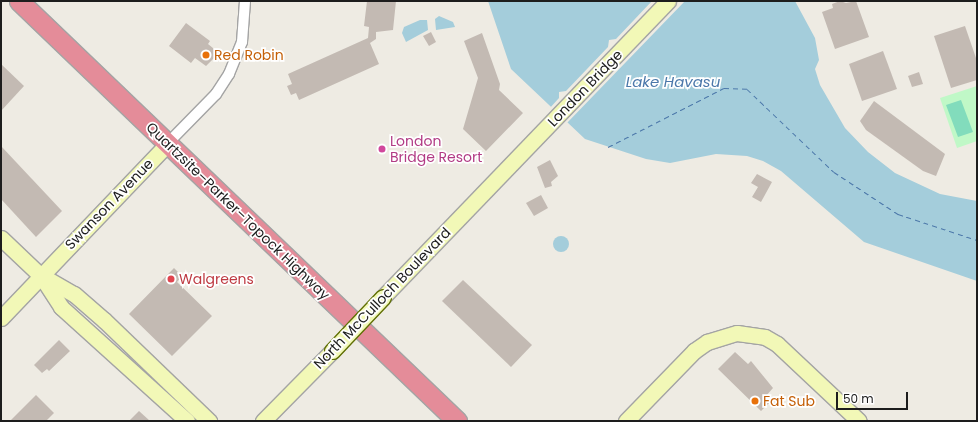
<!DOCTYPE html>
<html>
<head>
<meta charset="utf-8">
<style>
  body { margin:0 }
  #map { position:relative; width:978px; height:422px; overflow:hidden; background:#eeebe3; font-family:Poppins,sans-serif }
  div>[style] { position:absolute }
  .park>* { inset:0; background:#c0f8c7 }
  .pitch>* { inset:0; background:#82dcbc }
  .water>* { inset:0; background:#a4cddb }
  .round { border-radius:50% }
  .pier>* { inset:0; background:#eeebe3 }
  .ferry>* { height:1px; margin-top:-0.5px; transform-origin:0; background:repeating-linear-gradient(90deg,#4c78aa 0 5px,transparent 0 9px) }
  .building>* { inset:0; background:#c3bab3 }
  .roads { filter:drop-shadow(1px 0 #a4a4a4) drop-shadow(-1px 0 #a4a4a4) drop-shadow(0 1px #a4a4a4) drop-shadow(0 -1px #a4a4a4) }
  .street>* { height:10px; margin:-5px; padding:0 5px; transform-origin:5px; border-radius:5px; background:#fff }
  .secondary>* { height:15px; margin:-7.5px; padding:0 7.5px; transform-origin:7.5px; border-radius:7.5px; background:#f2f8b7 }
  .highway>* { height:19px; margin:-9.5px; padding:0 9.5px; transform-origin:9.5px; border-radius:9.5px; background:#e48c99 }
  .bridges { filter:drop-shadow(1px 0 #627107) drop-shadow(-1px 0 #627107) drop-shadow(0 1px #627107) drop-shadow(0 -1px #627107) }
  .secondary-bridge>* { height:15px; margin:-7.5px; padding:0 7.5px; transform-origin:7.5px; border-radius:7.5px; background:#f2f8b7 }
  .dots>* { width:11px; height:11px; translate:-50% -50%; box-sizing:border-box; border:2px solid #fff; border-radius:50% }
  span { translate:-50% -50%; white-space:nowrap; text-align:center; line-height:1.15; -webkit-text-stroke:3.5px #fff; paint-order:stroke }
  .food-label { font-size:14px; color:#c56008 }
  .left { translate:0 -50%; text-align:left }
  .street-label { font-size:14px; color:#1d1d1d }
  .hotel-label { font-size:14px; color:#b23c85 }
  .health-label { font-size:14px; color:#be3a42 }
  .water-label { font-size:15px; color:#4c78aa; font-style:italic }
  .frame { position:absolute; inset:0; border:2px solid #1d1d1d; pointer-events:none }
  .scale { position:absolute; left:836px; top:392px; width:72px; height:18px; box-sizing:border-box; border:2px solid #1d1d1d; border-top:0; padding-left:5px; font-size:12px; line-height:14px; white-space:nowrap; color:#1d1d1d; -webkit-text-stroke:3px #fff; paint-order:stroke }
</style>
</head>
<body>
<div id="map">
  <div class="park">
    <i style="clip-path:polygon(977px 86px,977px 141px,957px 148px,940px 98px)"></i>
  </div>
  <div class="pitch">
    <i style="clip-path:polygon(961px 100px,973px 132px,958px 137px,946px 105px)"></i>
  </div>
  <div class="water">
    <i style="clip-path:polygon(488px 1px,795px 1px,815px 38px,819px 60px,815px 69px,820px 85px,845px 128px,868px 152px,895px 173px,940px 194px,977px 201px,977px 281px,864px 242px,781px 171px,763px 161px,747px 156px,716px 154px,670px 163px,646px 159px,585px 139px,511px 69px)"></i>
    <i style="clip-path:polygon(439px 16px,453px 22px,455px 27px,436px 30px,435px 19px)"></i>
    <i style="clip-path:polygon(420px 20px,427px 20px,428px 30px,406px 42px,402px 33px,404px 27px)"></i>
    <i class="round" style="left:553px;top:236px;width:16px;height:16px"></i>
  </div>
  <div class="pier">
    <i style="clip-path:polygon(652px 1px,685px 1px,566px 124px,549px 109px,559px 98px,559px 92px,566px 91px,608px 47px,609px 40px,616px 39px)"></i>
  </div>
  <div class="ferry">
    <i style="left:608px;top:147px;width:130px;rotate:-27deg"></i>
    <i style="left:724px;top:88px;width:23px;rotate:2deg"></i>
    <i style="left:747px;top:89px;width:120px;rotate:43.7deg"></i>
    <i style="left:834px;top:172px;width:77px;rotate:33.3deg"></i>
    <i style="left:898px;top:214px;width:83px;rotate:18.2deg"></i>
  </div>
  <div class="building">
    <i style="clip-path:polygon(367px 1px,396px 1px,393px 30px,376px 32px,376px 39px,370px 43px,379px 64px,299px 100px,296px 93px,291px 95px,287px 86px,292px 84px,288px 74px,368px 38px,369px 27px,364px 26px)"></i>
    <i style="clip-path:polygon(840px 1px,846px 3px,856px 1px,869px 37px,835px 49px,822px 12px,833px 8px,832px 4px)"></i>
    <i style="clip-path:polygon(186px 23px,210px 41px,208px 44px,219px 53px,206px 66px,195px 58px,191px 63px,169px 46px)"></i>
    <i style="clip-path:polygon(965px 26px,977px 61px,977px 80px,951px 88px,934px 36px)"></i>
    <i style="clip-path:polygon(431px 32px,436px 42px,429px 46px,423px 36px)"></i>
    <i style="clip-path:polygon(482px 33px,500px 84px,499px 90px,523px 113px,486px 151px,463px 129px,478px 78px,464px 41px)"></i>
    <i style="clip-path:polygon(883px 51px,897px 89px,862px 101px,849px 64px)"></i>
    <i style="clip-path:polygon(1px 64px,24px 86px,1px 111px)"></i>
    <i style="clip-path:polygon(919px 72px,923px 84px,912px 87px,908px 76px)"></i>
    <i style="clip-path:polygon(874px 101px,945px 154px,936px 176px,923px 171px,866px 130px,860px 121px)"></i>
    <i style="clip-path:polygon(1px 146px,62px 211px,36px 237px,1px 199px)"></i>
    <i style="clip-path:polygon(550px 160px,558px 176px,551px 182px,552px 186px,545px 188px,537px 167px)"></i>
    <i style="clip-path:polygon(757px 174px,772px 182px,761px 202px,752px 197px,758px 187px,751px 183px)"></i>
    <i style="clip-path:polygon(541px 195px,548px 208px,534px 216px,526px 203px)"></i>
    <i style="clip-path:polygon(174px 268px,182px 276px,177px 282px,212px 316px,172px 356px,129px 314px)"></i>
    <i style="clip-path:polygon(463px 280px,532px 345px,511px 367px,442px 301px)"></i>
    <i style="clip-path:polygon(59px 340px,70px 351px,49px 371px,47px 369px,42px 373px,34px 365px)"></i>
    <i style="clip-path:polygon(735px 352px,748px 364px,751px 361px,773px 388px,766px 396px,771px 401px,761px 411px,718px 369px)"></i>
    <i style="clip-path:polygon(36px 395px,54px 413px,46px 421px,10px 421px)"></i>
    <i style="clip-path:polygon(139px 411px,150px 421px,129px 421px)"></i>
  </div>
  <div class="roads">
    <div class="street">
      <i style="left:167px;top:144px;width:70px;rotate:-45.6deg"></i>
      <i style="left:216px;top:94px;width:24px;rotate:-57deg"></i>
      <i style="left:229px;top:74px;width:35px;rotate:-68deg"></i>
      <i style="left:242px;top:42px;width:41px;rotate:-85.8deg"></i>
    </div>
    <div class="secondary">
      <i style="left:1px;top:238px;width:55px;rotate:43.5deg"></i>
      <i style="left:41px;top:276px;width:37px;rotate:57deg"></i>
      <i style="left:61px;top:307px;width:170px;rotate:42.1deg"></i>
      <i style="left:44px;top:277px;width:34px;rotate:30deg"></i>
      <i style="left:74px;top:294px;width:40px;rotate:41deg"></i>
      <i style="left:104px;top:320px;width:146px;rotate:43.9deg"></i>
      <i style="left:383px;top:297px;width:411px;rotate:-46.1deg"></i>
      <i style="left:1px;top:318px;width:240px;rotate:-46.3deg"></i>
      <i style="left:263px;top:421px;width:98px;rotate:-45.4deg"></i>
      <i style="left:626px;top:421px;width:98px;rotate:-45.8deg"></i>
      <i style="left:694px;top:351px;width:16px;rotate:-35deg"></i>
      <i style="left:707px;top:342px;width:31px;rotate:-17deg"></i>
      <i style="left:737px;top:333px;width:28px;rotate:8deg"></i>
      <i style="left:765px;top:337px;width:14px;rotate:30deg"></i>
      <i style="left:777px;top:344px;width:112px;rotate:43.2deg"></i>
    </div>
    <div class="highway">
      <i style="left:19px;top:1px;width:607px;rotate:43.8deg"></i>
    </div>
  </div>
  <div class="bridges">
    <div class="secondary-bridge">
      <i style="left:332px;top:351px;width:74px;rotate:-46.6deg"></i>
    </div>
  </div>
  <div class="dots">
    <i style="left:206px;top:55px;background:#e8710a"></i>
    <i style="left:382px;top:149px;background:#d1479c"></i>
    <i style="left:171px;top:279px;background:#e0444e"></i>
    <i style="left:755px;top:401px;background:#e8710a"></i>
  </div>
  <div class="food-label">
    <span class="left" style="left:214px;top:55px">Red Robin</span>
    <span class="left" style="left:763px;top:401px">Fat Sub</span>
  </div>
  <div class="street-label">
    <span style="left:585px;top:88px;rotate:-46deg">London Bridge</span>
    <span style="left:109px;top:204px;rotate:-46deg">Swanson Avenue</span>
    <span style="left:238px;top:211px;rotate:44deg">Quartzsite–Parker–Topock Highway</span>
    <span style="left:382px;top:298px;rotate:-46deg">North McCulloch Boulevard</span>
  </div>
  <div class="hotel-label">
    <span class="left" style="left:390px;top:149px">London<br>Bridge Resort</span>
  </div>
  <div class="health-label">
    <span class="left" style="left:179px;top:279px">Walgreens</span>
  </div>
  <div class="water-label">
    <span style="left:673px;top:82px">Lake Havasu</span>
  </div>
  <div class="frame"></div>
  <div class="scale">50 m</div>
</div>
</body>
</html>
